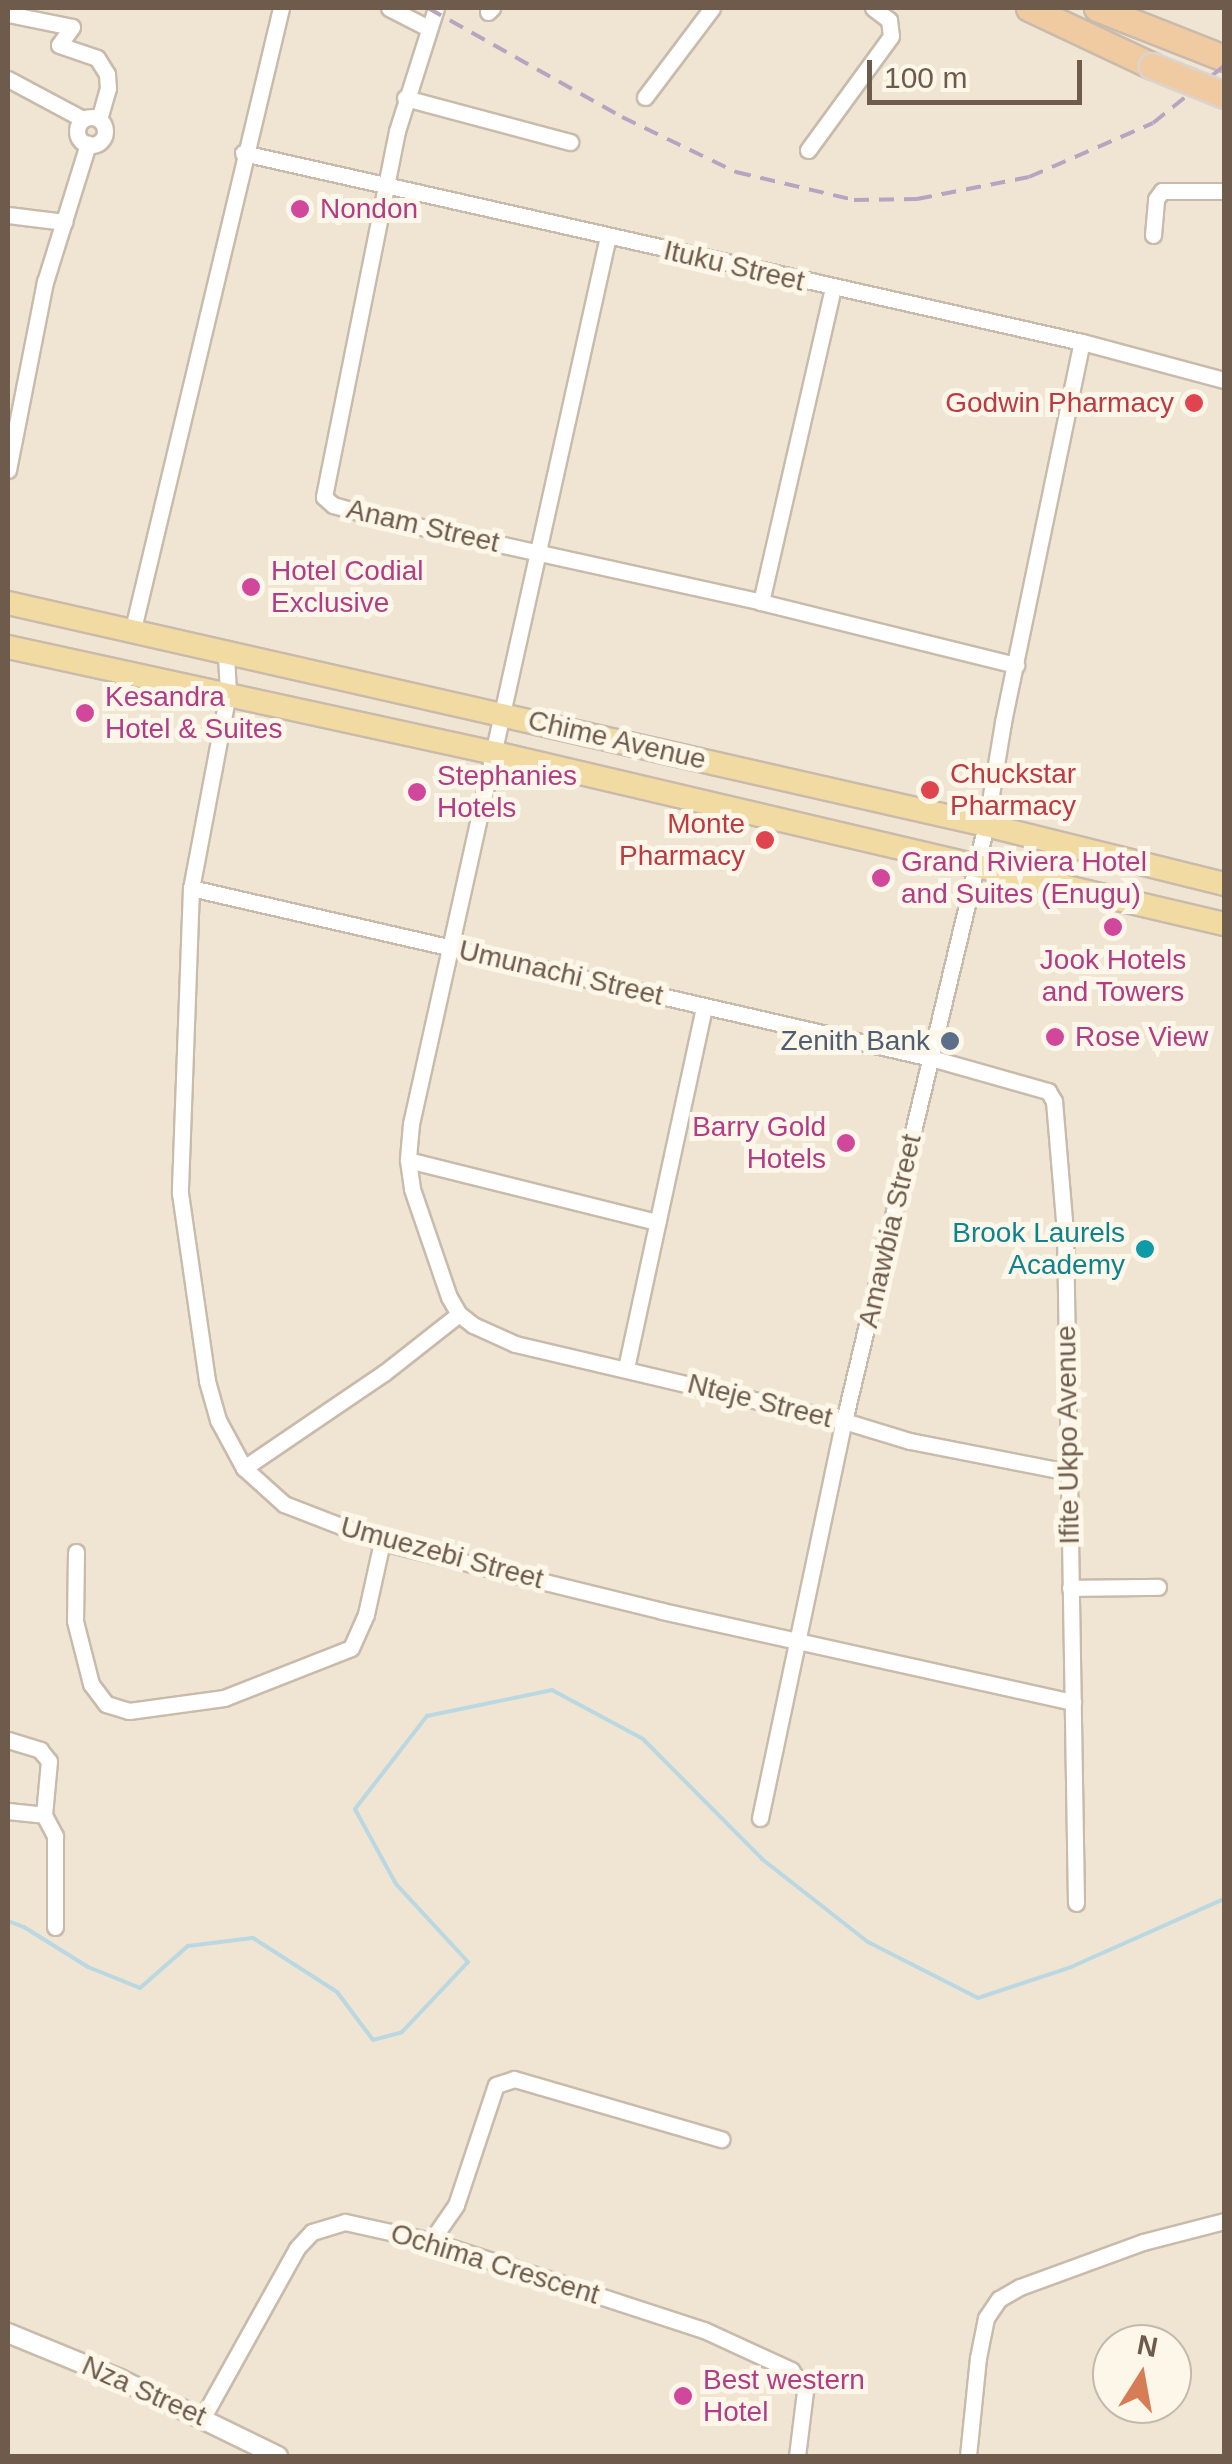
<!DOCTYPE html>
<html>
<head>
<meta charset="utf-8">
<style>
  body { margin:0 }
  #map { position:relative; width:1232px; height:2464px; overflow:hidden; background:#faf3e4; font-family:Arial,sans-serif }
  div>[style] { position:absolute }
  .residential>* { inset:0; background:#f0e5d3 }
  .stream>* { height:4px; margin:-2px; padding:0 2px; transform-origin:2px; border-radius:2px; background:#bad8e1 }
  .roads { filter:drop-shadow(2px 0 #c9bbab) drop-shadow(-2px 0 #c9bbab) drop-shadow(0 2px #c9bbab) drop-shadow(0 -2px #c9bbab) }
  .minor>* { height:15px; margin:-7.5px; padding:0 7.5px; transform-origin:7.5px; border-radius:7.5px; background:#fff }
  .minor>.ring { margin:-7.5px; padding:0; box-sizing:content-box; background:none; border:15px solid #fff; border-radius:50% }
  .tertiary>* { height:18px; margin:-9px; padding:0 9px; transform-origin:9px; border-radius:9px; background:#fff }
  .primary>* { height:22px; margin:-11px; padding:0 11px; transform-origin:11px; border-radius:11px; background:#f2dba2 }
  .trunk>* { height:25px; margin:-12.5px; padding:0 12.5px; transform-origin:12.5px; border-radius:12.5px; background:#f0cba1 }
  .rail>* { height:4px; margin-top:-2px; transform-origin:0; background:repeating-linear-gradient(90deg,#b6a4c1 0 15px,transparent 0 25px) }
  .bridges { filter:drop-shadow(2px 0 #dad4d0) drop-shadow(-2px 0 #dad4d0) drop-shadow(0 2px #dad4d0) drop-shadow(0 -2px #dad4d0) }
  .trunk-bridge>* { height:25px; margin:-12.5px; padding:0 12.5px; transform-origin:12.5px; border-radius:12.5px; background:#f0cba1 }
  .dots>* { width:28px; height:28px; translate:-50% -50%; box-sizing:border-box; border:5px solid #fdf7e9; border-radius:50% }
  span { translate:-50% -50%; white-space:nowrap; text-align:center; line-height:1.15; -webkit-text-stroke:10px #fdf7e9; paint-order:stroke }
  .hotel-label { font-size:28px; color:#b23c85 }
  .left { translate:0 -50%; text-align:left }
  .right { translate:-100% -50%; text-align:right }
  .street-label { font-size:28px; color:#6f5b4c }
  .health-label { font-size:28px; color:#be3a42 }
  .service-label { font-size:28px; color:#4e5e75 }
  .culture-label { font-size:28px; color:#0d838f }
  .frame { position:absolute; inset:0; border:10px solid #6f5b4c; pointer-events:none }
  .north { position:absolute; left:1092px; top:2324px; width:100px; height:100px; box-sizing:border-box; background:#fdf7e9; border:2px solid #c4b9aa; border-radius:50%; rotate:11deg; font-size:28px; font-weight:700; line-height:40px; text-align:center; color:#6f5b4c }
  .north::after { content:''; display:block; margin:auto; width:35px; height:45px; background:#d77d55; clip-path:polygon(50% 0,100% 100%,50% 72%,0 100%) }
  .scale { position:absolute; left:867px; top:60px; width:215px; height:45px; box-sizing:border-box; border:5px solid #6f5b4c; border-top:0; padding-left:12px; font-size:30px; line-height:35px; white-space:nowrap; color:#6f5b4c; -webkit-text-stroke:8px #fdf7e9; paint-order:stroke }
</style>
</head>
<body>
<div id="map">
  <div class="residential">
    <i style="clip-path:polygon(evenodd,8px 8px,1224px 8px,1224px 2456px,8px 2456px,8px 8px,1112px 2344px,1172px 2344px,1172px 2404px,1112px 2404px,1112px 2344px)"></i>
  </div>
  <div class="stream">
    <i style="left:8px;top:1921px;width:17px;rotate:21deg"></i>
    <i style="left:24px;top:1927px;width:75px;rotate:32deg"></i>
    <i style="left:88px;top:1967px;width:56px;rotate:22deg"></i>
    <i style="left:140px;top:1988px;width:64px;rotate:-41.2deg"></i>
    <i style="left:188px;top:1946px;width:65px;rotate:-7deg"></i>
    <i style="left:253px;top:1938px;width:100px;rotate:32.7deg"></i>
    <i style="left:337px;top:1992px;width:60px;rotate:53.1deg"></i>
    <i style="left:373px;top:2040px;width:30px;rotate:-15deg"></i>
    <i style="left:402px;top:2032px;width:96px;rotate:-46.7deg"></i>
    <i style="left:468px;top:1962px;width:106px;rotate:-132.7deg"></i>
    <i style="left:396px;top:1884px;width:85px;rotate:-118.7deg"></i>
    <i style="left:355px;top:1809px;width:118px;rotate:-52.3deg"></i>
    <i style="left:427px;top:1716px;width:128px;rotate:-11.7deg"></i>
    <i style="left:552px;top:1690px;width:103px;rotate:28.3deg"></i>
    <i style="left:643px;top:1739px;width:169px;rotate:45.2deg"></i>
    <i style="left:762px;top:1859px;width:135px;rotate:38.1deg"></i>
    <i style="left:868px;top:1942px;width:123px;rotate:27deg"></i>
    <i style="left:978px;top:1998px;width:98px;rotate:-18.4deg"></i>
    <i style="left:1071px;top:1967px;width:167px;rotate:-24deg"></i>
  </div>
  <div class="roads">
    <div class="minor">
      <i style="left:389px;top:8px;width:44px;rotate:27.1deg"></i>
      <i style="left:436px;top:8px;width:129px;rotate:107.6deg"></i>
      <i style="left:397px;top:131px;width:373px;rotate:101.3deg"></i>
      <i style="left:324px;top:497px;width:12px;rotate:42deg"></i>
      <i style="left:333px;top:505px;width:45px;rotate:15.6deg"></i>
      <i style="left:376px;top:517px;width:394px;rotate:12.4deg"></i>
      <i style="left:761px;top:602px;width:263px;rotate:13.9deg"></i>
      <i style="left:488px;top:12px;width:6px;rotate:-45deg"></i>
      <i style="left:8px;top:14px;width:65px;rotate:11.5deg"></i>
      <i style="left:72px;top:27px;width:22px;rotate:126deg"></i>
      <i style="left:59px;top:45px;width:40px;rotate:18.9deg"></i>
      <i style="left:97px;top:58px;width:19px;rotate:58deg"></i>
      <i style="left:107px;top:74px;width:14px;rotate:86deg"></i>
      <i style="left:108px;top:88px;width:32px;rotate:106deg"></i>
      <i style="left:8px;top:79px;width:85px;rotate:28.1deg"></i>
      <i style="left:645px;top:97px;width:111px;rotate:-53deg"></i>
      <i style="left:405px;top:98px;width:171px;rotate:14.9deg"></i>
      <i class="ring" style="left:77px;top:117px;width:13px;height:13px"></i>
      <i style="left:808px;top:150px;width:141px;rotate:-53.9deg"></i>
      <i style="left:891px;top:36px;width:16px;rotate:-97deg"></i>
      <i style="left:889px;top:20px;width:20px;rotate:-143deg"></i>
      <i style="left:243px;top:153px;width:860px;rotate:12.7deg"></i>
      <i style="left:1082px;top:342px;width:147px;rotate:15deg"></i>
      <i style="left:8px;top:215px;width:57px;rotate:7deg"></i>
      <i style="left:1153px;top:235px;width:36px;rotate:-85deg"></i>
      <i style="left:1156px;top:199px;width:10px;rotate:-53deg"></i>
      <i style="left:1162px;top:191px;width:62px"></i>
      <i style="left:608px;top:236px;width:910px;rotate:102.51deg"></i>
      <i style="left:411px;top:1124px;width:36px;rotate:95deg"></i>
      <i style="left:408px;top:1160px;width:29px;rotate:82deg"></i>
      <i style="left:412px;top:1189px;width:114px;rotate:71.1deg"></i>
      <i style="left:449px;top:1297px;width:20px;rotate:60deg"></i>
      <i style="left:459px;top:1314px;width:18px;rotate:38deg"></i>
      <i style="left:473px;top:1325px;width:46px;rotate:24.3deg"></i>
      <i style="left:515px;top:1344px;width:338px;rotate:13.2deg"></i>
      <i style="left:844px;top:1421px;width:69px;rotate:16.9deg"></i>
      <i style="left:910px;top:1441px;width:161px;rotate:11.1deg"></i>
      <i style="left:8px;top:470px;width:192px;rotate:-78.9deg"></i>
      <i style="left:45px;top:282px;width:145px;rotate:-72.7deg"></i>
      <i style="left:761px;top:602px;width:322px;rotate:-77.1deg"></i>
      <i style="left:132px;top:633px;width:643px;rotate:-76.59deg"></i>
      <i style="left:226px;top:655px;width:38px;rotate:87deg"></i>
      <i style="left:228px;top:693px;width:198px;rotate:100.7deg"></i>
      <i style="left:191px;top:888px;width:305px;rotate:92.1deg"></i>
      <i style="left:180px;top:1193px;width:190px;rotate:81.8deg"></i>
      <i style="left:207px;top:1381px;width:41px;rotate:74.2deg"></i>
      <i style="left:218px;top:1420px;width:55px;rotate:61.6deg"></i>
      <i style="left:244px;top:1468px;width:54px;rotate:42deg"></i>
      <i style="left:284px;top:1504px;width:105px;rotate:21.2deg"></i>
      <i style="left:382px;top:1542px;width:288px;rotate:13.8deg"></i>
      <i style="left:662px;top:1611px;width:421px;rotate:12.5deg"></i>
      <i style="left:191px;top:888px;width:759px;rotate:12.94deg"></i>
      <i style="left:931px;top:1058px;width:122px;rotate:15.8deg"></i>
      <i style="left:1048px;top:1091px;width:12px;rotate:59deg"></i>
      <i style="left:1054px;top:1101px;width:131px;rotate:85.2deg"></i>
      <i style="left:1065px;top:1232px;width:671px;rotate:89.06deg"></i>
      <i style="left:408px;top:1160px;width:257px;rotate:14deg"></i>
      <i style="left:626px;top:1368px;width:368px;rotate:-77.8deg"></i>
      <i style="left:244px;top:1468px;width:169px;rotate:-34.2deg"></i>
      <i style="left:384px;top:1373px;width:95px;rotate:-38.2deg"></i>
      <i style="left:76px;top:1552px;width:69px;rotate:90.8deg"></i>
      <i style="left:75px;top:1621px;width:65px;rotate:75.7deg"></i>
      <i style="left:91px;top:1684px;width:25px;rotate:53deg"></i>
      <i style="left:106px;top:1704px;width:24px;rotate:17deg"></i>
      <i style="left:129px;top:1711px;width:96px;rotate:-7.8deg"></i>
      <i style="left:224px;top:1698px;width:136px;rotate:-21.5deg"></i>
      <i style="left:351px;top:1648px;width:37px;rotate:-66deg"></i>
      <i style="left:366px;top:1614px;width:74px;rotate:-77.5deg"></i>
      <i style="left:1070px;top:1588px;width:88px;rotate:-0.7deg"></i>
      <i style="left:8px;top:1740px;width:34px;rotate:17deg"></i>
      <i style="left:40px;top:1750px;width:14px;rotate:51deg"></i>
      <i style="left:49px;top:1761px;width:54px;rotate:95.3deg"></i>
      <i style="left:44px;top:1815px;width:24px;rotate:62deg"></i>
      <i style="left:55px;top:1836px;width:91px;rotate:90deg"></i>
      <i style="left:8px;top:1811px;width:36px;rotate:6deg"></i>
      <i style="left:760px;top:1818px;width:406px;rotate:-78.1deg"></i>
      <i style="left:844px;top:1421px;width:613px;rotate:-76.6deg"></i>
      <i style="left:986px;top:825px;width:104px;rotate:-80.6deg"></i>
      <i style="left:1003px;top:722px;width:388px;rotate:-78.3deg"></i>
      <i style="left:431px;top:2241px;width:44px;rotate:-55.2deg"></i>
      <i style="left:456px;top:2205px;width:126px;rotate:-71.6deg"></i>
      <i style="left:496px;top:2085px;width:19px;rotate:-18deg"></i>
      <i style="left:514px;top:2079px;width:216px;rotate:16.2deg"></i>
      <i style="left:203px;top:2417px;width:193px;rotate:-60.9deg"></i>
      <i style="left:297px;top:2248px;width:22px;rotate:-47deg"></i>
      <i style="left:312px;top:2232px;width:34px;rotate:-17deg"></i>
      <i style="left:345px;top:2222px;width:88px;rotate:12.5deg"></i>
      <i style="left:431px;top:2241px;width:287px;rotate:18.1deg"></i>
      <i style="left:704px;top:2330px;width:96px;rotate:24.7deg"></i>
      <i style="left:791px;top:2370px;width:25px;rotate:56deg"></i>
      <i style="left:805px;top:2391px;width:65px;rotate:97deg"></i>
      <i style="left:968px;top:2456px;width:99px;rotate:-84.2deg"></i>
      <i style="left:978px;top:2358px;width:41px;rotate:-78.7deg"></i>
      <i style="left:986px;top:2318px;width:23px;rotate:-56deg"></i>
      <i style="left:999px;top:2299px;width:24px;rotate:-30deg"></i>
      <i style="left:1020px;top:2287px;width:131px;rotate:-20.1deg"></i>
      <i style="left:1143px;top:2242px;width:84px;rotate:-14.5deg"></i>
    </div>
    <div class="tertiary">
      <i style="left:8px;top:2333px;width:121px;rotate:22.3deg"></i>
      <i style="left:120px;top:2379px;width:176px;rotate:26deg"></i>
    </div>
    <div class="primary">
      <i style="left:8px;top:603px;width:1003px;rotate:12.79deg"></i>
      <i style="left:986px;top:825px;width:245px;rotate:13.9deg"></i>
      <i style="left:8px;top:647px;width:498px;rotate:12.3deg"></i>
      <i style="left:495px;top:753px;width:749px;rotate:13.2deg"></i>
    </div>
    <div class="trunk">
      <i style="left:1029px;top:8px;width:136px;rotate:25.2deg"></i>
      <i style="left:1097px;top:8px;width:136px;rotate:21.5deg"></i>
    </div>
  </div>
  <div class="rail">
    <i style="left:428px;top:8px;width:223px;rotate:29.3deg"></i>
    <i style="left:622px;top:117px;width:127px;rotate:25.8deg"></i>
    <i style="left:736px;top:172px;width:121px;rotate:13.3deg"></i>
    <i style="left:854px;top:200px;width:63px;rotate:-0.9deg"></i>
    <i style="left:917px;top:199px;width:114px;rotate:-11.1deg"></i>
    <i style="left:1029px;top:177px;width:135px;rotate:-23.5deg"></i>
    <i style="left:1153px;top:123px;width:91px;rotate:-38.8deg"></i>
  </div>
  <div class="bridges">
    <div class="trunk-bridge">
      <i style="left:1152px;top:66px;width:78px;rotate:21.9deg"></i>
    </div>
  </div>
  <div class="dots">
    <i style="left:300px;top:209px;background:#d1479c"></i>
    <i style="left:1194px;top:403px;background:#e0444e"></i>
    <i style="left:251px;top:587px;background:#d1479c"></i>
    <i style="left:85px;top:713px;background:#d1479c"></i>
    <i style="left:930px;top:790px;background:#e0444e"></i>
    <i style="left:417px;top:792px;background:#d1479c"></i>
    <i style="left:765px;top:840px;background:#e0444e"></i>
    <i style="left:881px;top:878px;background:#d1479c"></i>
    <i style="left:1113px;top:927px;background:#d1479c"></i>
    <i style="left:1055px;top:1037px;background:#d1479c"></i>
    <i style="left:950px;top:1041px;background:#5c6f8a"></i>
    <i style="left:846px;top:1143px;background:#d1479c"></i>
    <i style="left:1145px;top:1249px;background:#0f9aa8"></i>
    <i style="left:683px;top:2396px;background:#d1479c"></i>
  </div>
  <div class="hotel-label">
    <span class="left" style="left:320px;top:209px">Nondon</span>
    <span class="left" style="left:271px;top:587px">Hotel Codial<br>Exclusive</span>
    <span class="left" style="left:105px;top:713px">Kesandra<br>Hotel &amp; Suites</span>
    <span class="left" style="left:437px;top:792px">Stephanies<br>Hotels</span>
    <span class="left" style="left:901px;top:878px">Grand Riviera Hotel<br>and Suites (Enugu)</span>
    <span style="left:1113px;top:976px">Jook Hotels<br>and Towers</span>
    <span class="left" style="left:1075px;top:1037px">Rose View</span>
    <span class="right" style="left:826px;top:1143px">Barry Gold<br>Hotels</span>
    <span class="left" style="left:703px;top:2396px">Best western<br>Hotel</span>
  </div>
  <div class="street-label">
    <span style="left:734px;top:266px;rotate:13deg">Ituku Street</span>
    <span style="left:423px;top:526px;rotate:13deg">Anam Street</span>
    <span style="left:617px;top:740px;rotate:13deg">Chime Avenue</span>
    <span style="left:561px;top:973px;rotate:13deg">Umunachi Street</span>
    <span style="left:890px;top:1231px;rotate:-77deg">Amawbia Street</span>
    <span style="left:760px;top:1401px;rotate:14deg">Nteje Street</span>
    <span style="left:1068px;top:1435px;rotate:-91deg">Ifite Ukpo Avenue</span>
    <span style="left:442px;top:1553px;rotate:15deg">Umuezebi Street</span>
    <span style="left:495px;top:2264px;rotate:17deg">Ochima Crescent</span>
    <span style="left:144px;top:2391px;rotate:24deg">Nza Street</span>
  </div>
  <div class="health-label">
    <span class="right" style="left:1174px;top:403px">Godwin Pharmacy</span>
    <span class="left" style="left:950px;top:790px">Chuckstar<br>Pharmacy</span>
    <span class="right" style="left:745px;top:840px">Monte<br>Pharmacy</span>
  </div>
  <div class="service-label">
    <span class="right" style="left:930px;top:1041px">Zenith Bank</span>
  </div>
  <div class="culture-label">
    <span class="right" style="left:1125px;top:1249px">Brook Laurels<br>Academy</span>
  </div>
  <div class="frame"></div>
  <div class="north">N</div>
  <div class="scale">100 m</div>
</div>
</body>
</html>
